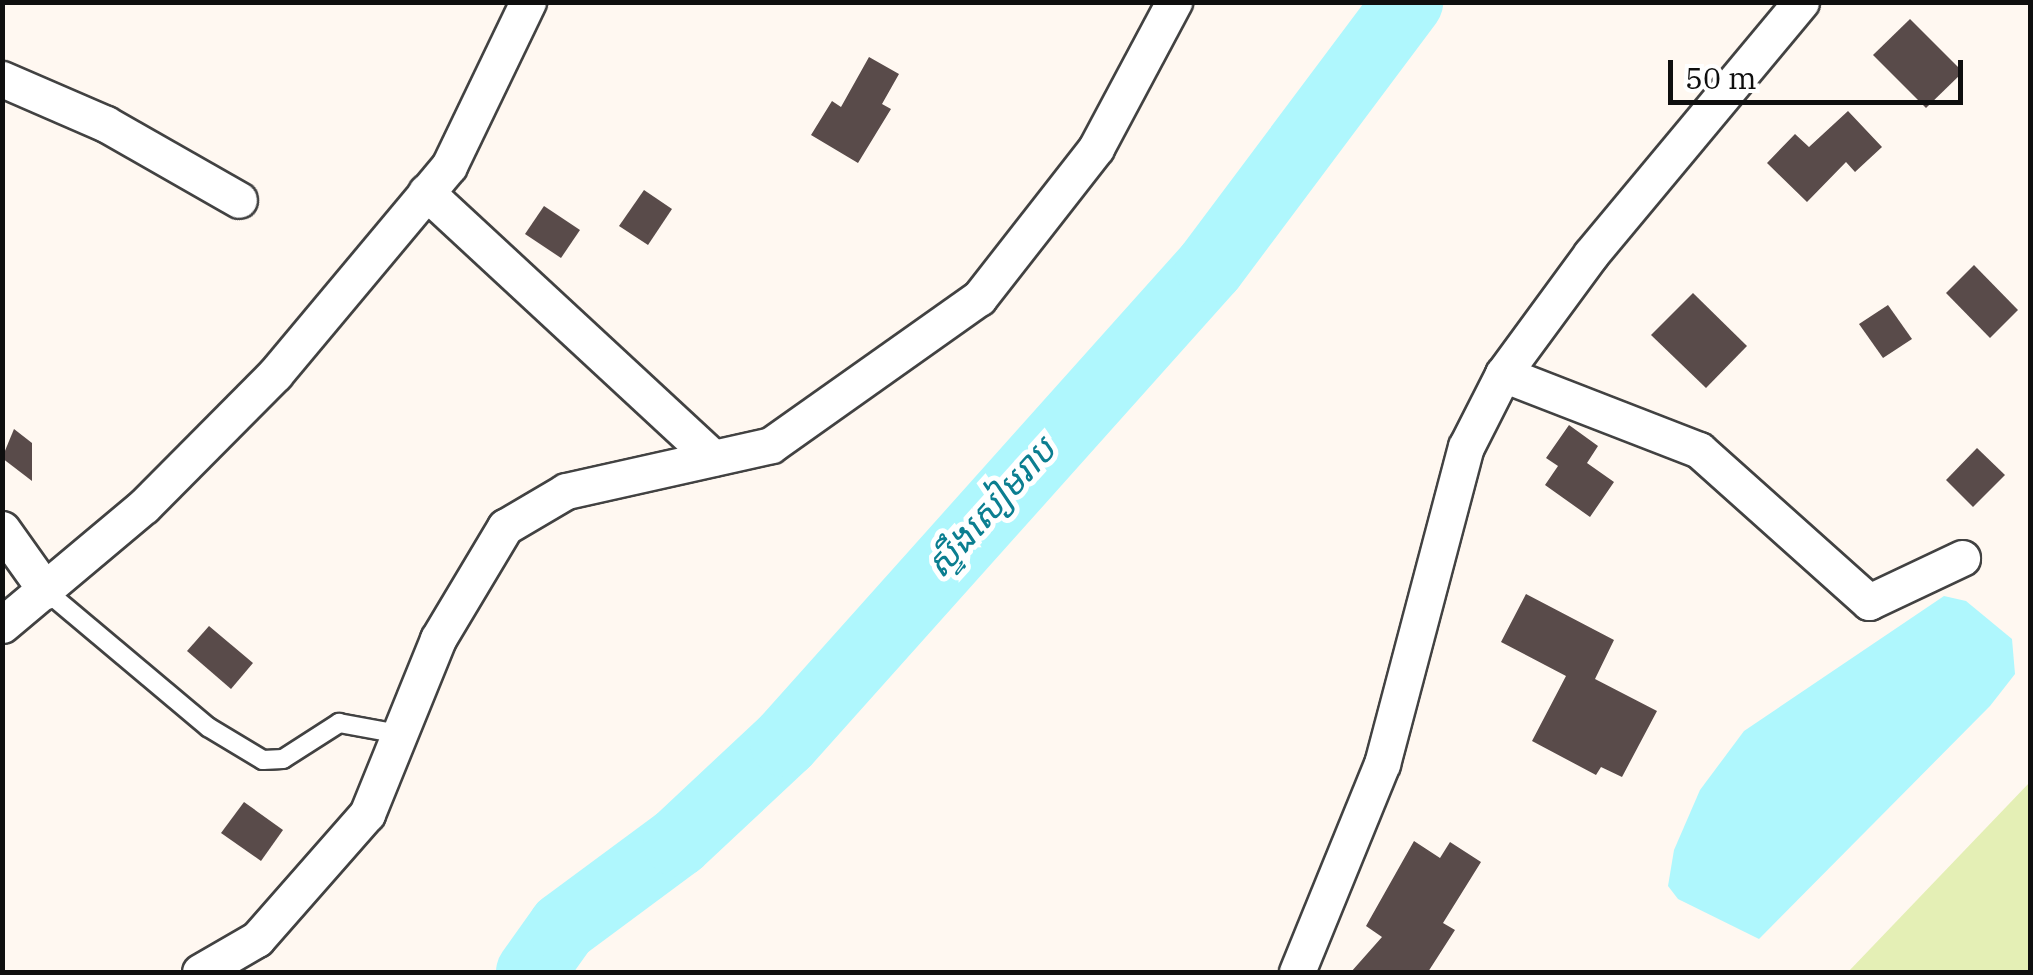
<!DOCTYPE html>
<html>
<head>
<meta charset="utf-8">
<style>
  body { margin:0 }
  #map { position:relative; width:2033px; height:975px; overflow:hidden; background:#fff8f1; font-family:"IBM Plex Serif","Noto Sans Khmer",serif }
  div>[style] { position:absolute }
  .green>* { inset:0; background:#e4efb5 }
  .water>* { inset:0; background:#aff7fd }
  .river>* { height:70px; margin:-35px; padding:0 35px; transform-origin:35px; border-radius:35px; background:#aff7fd }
  .building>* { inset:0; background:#594b4a }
  .roads { filter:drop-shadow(2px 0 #424242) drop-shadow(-2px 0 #424242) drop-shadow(0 2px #424242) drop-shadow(0 -2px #424242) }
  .lane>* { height:18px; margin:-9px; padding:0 9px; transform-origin:9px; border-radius:9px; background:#fff }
  .street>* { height:35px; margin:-17.5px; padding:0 17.5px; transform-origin:17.5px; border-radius:17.5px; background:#fff }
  span { translate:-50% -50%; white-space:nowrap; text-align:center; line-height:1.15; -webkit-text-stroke:10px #fff; paint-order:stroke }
  .water-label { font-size:35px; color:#0b7e90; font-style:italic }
  .frame { position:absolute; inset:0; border:5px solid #0f0f0f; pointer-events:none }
  .scale { position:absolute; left:1668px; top:60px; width:295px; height:45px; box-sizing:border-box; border:5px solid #0f0f0f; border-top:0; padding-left:12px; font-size:30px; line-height:35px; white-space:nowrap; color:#0f0f0f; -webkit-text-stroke:8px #fff; paint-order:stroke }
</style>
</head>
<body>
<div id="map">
  <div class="green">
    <i style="clip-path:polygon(2030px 782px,2030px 972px,1848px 972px)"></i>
  </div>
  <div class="water">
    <i style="clip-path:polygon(1944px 596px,1966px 601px,2012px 639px,2015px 674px,1990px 706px,1759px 939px,1678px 899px,1668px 886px,1674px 850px,1700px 790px,1744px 731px)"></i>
  </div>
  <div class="river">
    <i style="left:531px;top:972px;width:55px;rotate:-54.6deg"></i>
    <i style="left:563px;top:927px;width:143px;rotate:-36.5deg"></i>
    <i style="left:678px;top:842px;width:146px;rotate:-43.1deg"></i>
    <i style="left:785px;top:742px;width:637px;rotate:-48.18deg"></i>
    <i style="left:1210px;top:267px;width:331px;rotate:-53.2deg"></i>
  </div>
  <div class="building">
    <i style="clip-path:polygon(1910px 19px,1963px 72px,1926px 108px,1873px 55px)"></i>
    <i style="clip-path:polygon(869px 57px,899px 74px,882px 104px,891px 109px,858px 163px,811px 135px,832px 101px,841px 107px)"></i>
    <i style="clip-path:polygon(1848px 111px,1882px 147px,1855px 172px,1846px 162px,1807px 202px,1767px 163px,1795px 134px,1809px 147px)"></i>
    <i style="clip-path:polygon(644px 190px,672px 209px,648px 245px,619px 226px)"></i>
    <i style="clip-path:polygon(544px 206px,580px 230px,561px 258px,525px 234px)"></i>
    <i style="clip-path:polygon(1974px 265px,2018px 310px,1990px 338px,1946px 293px)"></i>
    <i style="clip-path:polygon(1693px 293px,1747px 346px,1706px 388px,1651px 335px)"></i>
    <i style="clip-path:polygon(1888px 305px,1912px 339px,1883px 358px,1859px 324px)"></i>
    <i style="clip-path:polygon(1569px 425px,1598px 446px,1587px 463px,1614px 482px,1590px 517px,1545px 485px,1558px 466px,1546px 458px)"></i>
    <i style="clip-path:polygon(14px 429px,32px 443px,32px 481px,2px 458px)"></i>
    <i style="clip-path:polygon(1977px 448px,2005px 475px,1973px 507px,1946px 480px)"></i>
    <i style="clip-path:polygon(1526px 594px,1614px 640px,1595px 679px,1657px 711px,1622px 777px,1601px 767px,1596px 775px,1532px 741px,1566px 676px,1501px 642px)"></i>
    <i style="clip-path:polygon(209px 626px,253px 663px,231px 689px,187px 651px)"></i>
    <i style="clip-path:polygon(244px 802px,283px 830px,261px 861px,221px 833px)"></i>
    <i style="clip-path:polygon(1414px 841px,1440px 858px,1450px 842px,1481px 862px,1443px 923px,1455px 930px,1428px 972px,1351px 972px,1382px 937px,1366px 926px)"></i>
  </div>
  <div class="roads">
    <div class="lane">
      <i style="left:46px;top:591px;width:212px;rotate:40deg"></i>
      <i style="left:208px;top:727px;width:64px;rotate:31deg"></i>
      <i style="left:263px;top:760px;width:20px;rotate:-3deg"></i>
      <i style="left:283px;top:759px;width:67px;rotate:-32.7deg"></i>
      <i style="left:339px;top:723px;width:61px;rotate:10.4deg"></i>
    </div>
    <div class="street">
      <i style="left:2px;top:79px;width:113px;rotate:23.4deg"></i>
      <i style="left:106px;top:124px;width:153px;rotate:29.7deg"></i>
      <i style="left:426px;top:192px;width:391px;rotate:42.8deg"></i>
      <i style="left:1503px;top:374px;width:210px;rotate:21.2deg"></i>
      <i style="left:1699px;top:450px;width:228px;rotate:41.8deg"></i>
      <i style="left:1869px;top:602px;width:103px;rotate:-25.3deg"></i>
      <i style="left:2px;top:529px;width:76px;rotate:54.6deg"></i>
      <i style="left:2px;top:625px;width:185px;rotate:-40deg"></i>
      <i style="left:144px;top:506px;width:186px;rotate:-45.2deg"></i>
      <i style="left:275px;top:374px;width:271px;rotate:-50.1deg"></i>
      <i style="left:449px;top:166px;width:182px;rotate:-64.3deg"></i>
      <i style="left:200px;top:972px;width:66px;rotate:-30.1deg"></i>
      <i style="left:257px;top:939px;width:167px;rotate:-48.7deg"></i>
      <i style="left:367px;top:814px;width:189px;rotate:-67.9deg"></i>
      <i style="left:438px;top:639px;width:131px;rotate:-59.1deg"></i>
      <i style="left:505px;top:527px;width:71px;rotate:-30.5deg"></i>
      <i style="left:566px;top:491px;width:210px;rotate:-12.6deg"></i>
      <i style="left:771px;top:445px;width:255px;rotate:-35.3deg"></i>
      <i style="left:979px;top:298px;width:190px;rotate:-52deg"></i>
      <i style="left:1096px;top:148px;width:166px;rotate:-61.9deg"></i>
      <i style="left:1297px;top:972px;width:225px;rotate:-67.8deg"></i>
      <i style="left:1382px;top:764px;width:328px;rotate:-75.2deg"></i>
      <i style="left:1466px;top:447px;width:82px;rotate:-63.1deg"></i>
      <i style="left:1503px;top:374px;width:149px;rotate:-53.7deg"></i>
      <i style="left:1591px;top:254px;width:328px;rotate:-50.2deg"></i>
    </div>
  </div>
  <div class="water-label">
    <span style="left:990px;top:507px;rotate:-48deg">ស្ទឹងសៀមរាប</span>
  </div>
  <div class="frame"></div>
  <div class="scale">50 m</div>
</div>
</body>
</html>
